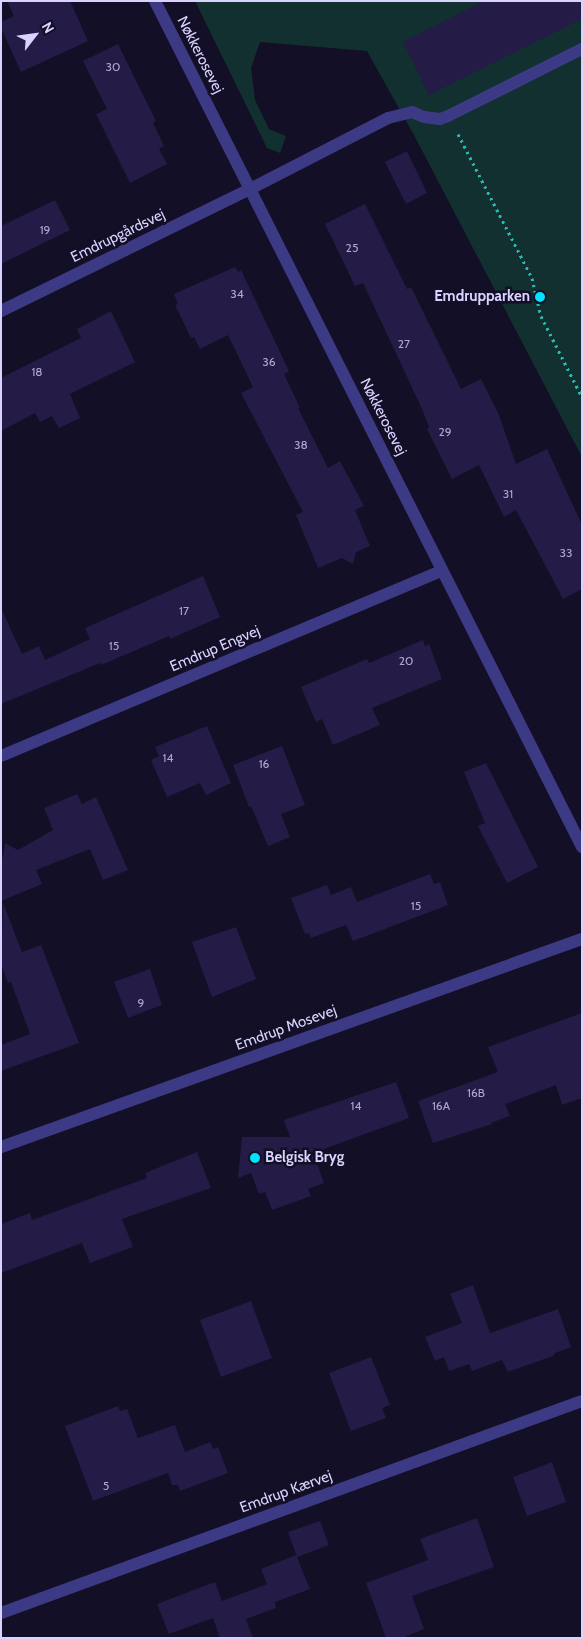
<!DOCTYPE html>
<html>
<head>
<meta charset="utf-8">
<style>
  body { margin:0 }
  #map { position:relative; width:583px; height:1639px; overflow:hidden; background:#130f26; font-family:Cabin,sans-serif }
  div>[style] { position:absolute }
  .green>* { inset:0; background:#12302f }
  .building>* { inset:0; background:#241b47 }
  .path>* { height:3px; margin-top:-1.5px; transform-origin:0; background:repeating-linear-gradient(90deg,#2fb8b0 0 2.5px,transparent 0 6.5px) }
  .service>* { height:12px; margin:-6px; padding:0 6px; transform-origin:6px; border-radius:6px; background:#3d3a85 }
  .minor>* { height:12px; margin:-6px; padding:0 6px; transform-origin:6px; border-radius:6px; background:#3d3a85 }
  .dots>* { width:14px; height:14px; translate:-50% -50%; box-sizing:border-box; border:2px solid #130f26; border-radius:50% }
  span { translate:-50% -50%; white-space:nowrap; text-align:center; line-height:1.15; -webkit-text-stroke:5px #130f26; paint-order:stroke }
  .number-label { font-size:12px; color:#aca6d1 }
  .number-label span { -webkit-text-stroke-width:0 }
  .street-label { font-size:15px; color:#d9d4ff }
  .poi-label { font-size:15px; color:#d9d4ff; font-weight:700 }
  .right { translate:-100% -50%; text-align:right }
  .left { translate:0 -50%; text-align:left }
  .frame { position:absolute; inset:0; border:2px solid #d9d4ff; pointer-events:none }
  .north { position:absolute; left:10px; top:10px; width:50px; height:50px; -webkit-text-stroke:4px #130f26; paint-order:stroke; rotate:60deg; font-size:14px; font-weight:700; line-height:20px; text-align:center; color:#d9d4ff }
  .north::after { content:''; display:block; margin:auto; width:18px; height:22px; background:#d9d4ff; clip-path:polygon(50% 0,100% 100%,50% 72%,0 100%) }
</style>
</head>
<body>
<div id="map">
  <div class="green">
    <i style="clip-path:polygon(195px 1px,582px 1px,582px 457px,415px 137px,367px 51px,260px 42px,251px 68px,255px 100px,269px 129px,286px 136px,280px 153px,267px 148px)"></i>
  </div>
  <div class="building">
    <i style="clip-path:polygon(7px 1px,70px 1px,88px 41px,21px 72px,1px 28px,1px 22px,14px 16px)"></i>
    <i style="clip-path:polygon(484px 1px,582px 1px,582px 19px,429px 95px,403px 42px)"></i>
    <i style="clip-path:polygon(118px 44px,156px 121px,153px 123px,164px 146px,159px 149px,167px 164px,130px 183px,96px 114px,107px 109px,83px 61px)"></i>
    <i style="clip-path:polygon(407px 151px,427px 193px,406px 204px,385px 162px)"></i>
    <i style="clip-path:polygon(55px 200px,70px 230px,1px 264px,1px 226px)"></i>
    <i style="clip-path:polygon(365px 204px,407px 289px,411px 287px,461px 389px,481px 379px,499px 415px,516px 464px,547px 449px,582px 525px,582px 589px,563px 599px,516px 510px,504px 517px,479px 465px,452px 479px,427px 429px,429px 427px,422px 409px,363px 283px,355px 286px,325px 224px)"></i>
    <i style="clip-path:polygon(235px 267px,238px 272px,241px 270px,289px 371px,284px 374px,300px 408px,298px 408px,328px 468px,340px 461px,364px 506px,355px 510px,370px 546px,356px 552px,353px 564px,342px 558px,318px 568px,296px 515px,303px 512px,241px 393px,253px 387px,228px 335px,200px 349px,194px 337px,191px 338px,175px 305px,178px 304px,174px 294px)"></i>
    <i style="clip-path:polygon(111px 311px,135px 362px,70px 394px,80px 418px,59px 428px,52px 416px,40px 422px,35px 413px,1px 431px,1px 378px,81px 338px,77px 329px)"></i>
    <i style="clip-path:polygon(203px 576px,220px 617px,170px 639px,169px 636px,101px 665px,100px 663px,1px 704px,1px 608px,22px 654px,39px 646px,45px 660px,90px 639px,85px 628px)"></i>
    <i style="clip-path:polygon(423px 640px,425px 646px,429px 644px,442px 679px,372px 708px,380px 725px,333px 745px,322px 719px,316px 722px,301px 687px,367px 659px,369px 663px)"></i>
    <i style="clip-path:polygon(207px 726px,231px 783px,206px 795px,200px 783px,167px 797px,151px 760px,159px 756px,155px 747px)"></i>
    <i style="clip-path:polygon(282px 746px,305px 805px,281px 814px,290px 837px,268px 846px,251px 806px,249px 807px,233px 765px)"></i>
    <i style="clip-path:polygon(486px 763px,538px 867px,507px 883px,478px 826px,485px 823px,464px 772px)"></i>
    <i style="clip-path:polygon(77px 794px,82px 804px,96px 797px,128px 870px,103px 880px,90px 849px,36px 870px,42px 884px,1px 901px,1px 858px,3px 857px,5px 843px,18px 850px,53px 830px,44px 808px)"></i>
    <i style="clip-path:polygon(430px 874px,434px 884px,440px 882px,448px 905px,353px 941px,346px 925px,311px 938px,309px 933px,305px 934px,291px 898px,327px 885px,331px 895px,351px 887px,357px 902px)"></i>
    <i style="clip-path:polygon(3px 903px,22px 952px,41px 945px,79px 1043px,1px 1071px,1px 1045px,30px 1034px,11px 982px,8px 983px,1px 964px)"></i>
    <i style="clip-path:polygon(236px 927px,256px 979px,212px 997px,192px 942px)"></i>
    <i style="clip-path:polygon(150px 969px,162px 1005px,128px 1018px,114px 982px)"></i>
    <i style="clip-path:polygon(582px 1013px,582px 1098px,562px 1105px,556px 1085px,505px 1104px,510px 1116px,491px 1123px,492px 1124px,433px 1143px,418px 1101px,498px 1072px,488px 1047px)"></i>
    <i style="clip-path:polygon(396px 1082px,409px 1118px,313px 1153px,324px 1183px,308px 1189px,311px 1196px,272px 1210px,265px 1192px,259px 1194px,251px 1173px,238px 1178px,242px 1137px,290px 1137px,284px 1120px)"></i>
    <i style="clip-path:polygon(197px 1152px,211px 1188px,122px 1219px,133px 1247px,90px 1263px,82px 1243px,1px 1273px,1px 1224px,30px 1213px,32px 1220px,147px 1178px,145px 1173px)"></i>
    <i style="clip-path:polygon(473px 1285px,490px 1333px,558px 1309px,571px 1347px,555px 1353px,553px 1356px,508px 1372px,502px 1360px,472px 1371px,469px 1364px,449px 1371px,444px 1357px,435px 1361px,425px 1337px,462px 1323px,450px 1294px)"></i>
    <i style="clip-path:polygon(251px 1301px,272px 1358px,221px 1377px,200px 1320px)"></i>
    <i style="clip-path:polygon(371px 1357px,390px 1405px,382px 1408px,386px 1418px,351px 1431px,329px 1373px)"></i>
    <i style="clip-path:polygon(118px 1406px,120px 1411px,127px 1409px,138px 1438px,175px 1425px,185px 1452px,210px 1442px,213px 1449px,218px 1447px,228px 1473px,180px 1491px,178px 1485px,172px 1485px,168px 1473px,93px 1501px,65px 1426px)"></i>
    <i style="clip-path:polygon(552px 1462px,566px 1502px,527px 1516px,513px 1477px)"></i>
    <i style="clip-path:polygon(477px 1518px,494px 1567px,412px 1596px,424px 1629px,402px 1638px,386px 1638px,366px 1583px,428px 1560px,420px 1539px)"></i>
    <i style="clip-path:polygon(320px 1521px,329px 1545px,297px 1557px,288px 1532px)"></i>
    <i style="clip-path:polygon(296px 1555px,310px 1589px,275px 1602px,276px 1608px,246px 1619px,253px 1638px,220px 1638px,213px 1618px,169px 1634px,157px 1604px,215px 1582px,222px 1601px,267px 1584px,261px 1569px)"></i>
  </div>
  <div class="path">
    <i style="left:458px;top:134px;width:162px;rotate:62.8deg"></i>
    <i style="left:532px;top:278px;width:39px;rotate:77deg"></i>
    <i style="left:541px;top:316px;width:91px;rotate:63.2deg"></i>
  </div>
  <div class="service">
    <i style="left:250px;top:189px;width:155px;rotate:-27.2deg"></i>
    <i style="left:388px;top:118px;width:25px;rotate:-14deg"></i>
    <i style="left:412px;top:112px;width:13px;rotate:23deg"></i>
    <i style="left:424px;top:117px;width:16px;rotate:7deg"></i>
    <i style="left:440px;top:119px;width:9px;rotate:-21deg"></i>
    <i style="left:448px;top:116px;width:150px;rotate:-26.6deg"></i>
  </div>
  <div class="minor">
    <i style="left:155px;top:1px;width:948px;rotate:63.22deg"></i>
    <i style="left:1px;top:311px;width:277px;rotate:-26.1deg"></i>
    <i style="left:1px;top:756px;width:478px;rotate:-22.8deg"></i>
    <i style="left:1px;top:1147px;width:617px;rotate:-19.7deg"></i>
    <i style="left:1px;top:1613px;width:618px;rotate:-20.05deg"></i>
  </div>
  <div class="dots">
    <i style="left:540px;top:297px;background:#00e5ff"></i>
    <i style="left:255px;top:1158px;background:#00e5ff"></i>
  </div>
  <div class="number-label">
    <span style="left:113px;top:67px">30</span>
    <span style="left:45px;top:230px">19</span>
    <span style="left:352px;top:248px">25</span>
    <span style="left:237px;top:294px">34</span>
    <span style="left:404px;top:344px">27</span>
    <span style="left:269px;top:362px">36</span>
    <span style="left:37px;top:372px">18</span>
    <span style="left:445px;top:432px">29</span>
    <span style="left:301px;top:445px">38</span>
    <span style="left:508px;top:494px">31</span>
    <span style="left:566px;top:553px">33</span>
    <span style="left:184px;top:611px">17</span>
    <span style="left:114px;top:646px">15</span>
    <span style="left:406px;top:661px">20</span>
    <span style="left:168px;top:758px">14</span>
    <span style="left:264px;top:764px">16</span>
    <span style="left:416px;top:906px">15</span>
    <span style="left:141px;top:1003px">9</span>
    <span style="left:476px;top:1093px">16B</span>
    <span style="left:356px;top:1106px">14</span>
    <span style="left:441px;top:1106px">16A</span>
    <span style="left:106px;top:1486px">5</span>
  </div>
  <div class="street-label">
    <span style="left:200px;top:55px;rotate:63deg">Nøkkerosevej</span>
    <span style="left:118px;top:236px;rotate:-26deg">Emdrupgårdsvej</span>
    <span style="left:383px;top:417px;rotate:63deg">Nøkkerosevej</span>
    <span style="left:215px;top:649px;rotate:-23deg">Emdrup Engvej</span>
    <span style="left:286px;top:1028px;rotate:-20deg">Emdrup Mosevej</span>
    <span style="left:286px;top:1492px;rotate:-20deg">Emdrup Kærvej</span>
  </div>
  <div class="poi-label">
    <span class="right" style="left:530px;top:297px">Emdrupparken</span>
    <span class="left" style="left:265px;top:1158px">Belgisk Bryg</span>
  </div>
  <div class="frame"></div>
  <div class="north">N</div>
</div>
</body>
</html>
